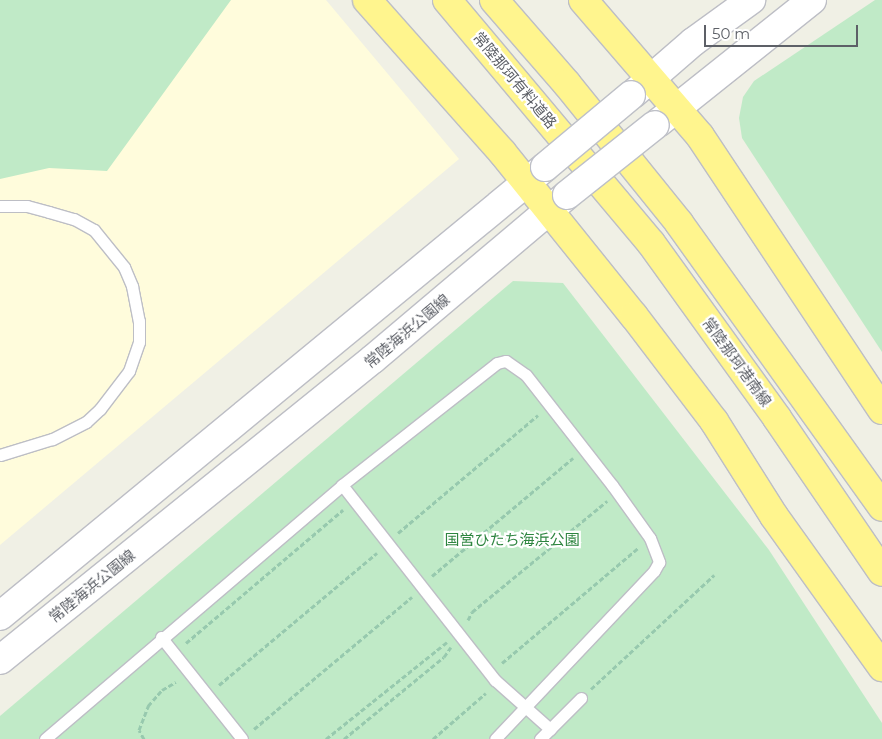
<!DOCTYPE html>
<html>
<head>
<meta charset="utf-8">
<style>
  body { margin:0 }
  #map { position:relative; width:882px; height:739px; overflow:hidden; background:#f0f0e5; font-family:Montserrat,"Noto Sans JP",sans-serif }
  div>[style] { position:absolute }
  .commercial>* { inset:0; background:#fffcdc }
  .green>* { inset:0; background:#c0eac7 }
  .path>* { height:3px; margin-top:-1.5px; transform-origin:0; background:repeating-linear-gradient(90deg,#97c9ae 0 5px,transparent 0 7.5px) }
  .roads { filter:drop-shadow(1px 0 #bdbec5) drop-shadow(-1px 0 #bdbec5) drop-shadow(0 1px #bdbec5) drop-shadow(0 -1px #bdbec5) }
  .service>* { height:11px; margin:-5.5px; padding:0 5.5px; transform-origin:5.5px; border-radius:5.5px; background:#fff }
  .secondary>* { height:28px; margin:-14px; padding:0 14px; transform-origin:14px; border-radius:14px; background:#fff }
  .motorway>* { height:28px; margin:-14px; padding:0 14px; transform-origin:14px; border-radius:14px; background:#fff58e }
  .bridges { filter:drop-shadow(1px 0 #bec0c7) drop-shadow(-1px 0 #bec0c7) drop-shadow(0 1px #bec0c7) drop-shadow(0 -1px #bec0c7) }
  .secondary-bridge>* { height:28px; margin:-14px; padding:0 14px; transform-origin:14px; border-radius:14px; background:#fff }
  span { translate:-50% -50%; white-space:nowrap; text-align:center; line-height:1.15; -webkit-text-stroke:4.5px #fff; paint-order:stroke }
  .street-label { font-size:15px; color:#5d6067 }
  .park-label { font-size:15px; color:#2e8540 }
  .scale { position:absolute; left:704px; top:25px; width:154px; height:22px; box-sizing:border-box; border:2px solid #5d6067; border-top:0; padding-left:6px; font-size:15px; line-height:18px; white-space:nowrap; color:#5d6067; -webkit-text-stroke:4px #fff; paint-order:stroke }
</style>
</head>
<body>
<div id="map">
  <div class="commercial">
    <i style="clip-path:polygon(0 0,326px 0,459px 159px,0 545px)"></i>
  </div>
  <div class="green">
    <i style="clip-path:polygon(0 0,231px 0,107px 171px,49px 168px,0 179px)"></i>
    <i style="clip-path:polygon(875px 0,882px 0,882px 352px,742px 138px,739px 118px,743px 97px,754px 81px)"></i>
    <i style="clip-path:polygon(513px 281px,563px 283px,769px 550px,882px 723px,882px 739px,0 739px,0 716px)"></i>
  </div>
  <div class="path">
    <i style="left:398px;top:533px;width:183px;rotate:-40.1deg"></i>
    <i style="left:432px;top:576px;width:184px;rotate:-39.9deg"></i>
    <i style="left:468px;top:620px;width:9px;rotate:-63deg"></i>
    <i style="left:472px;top:612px;width:175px;rotate:-39.4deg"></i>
    <i style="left:186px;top:643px;width:206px;rotate:-40.3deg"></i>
    <i style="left:502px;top:663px;width:178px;rotate:-40.2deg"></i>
    <i style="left:219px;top:685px;width:206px;rotate:-39.9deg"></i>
    <i style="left:591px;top:689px;width:168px;rotate:-42.8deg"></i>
    <i style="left:254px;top:729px;width:206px;rotate:-39.9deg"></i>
    <i style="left:144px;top:739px;width:10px;rotate:-119deg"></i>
    <i style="left:139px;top:730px;width:26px;rotate:-69deg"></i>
    <i style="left:148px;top:706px;width:21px;rotate:-49deg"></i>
    <i style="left:162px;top:690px;width:16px;rotate:-30deg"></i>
    <i style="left:326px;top:739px;width:155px;rotate:-38.7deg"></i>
    <i style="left:344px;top:739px;width:129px;rotate:-39.4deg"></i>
    <i style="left:444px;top:657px;width:12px;rotate:-55deg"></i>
    <i style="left:433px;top:739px;width:70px;rotate:-41deg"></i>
  </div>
  <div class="roads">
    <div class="service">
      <i style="left:0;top:206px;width:27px"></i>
      <i style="left:27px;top:206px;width:23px;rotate:15deg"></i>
      <i style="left:49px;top:212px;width:26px;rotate:16deg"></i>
      <i style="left:74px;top:219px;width:23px;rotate:29deg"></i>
      <i style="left:94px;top:230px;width:48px;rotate:51deg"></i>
      <i style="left:124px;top:267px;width:21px;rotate:67deg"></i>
      <i style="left:132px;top:286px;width:36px;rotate:79deg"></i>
      <i style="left:139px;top:321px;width:21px;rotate:90deg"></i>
      <i style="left:139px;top:342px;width:31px;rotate:109deg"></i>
      <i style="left:129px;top:371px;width:48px;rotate:127.3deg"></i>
      <i style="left:100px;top:409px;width:19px;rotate:137deg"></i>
      <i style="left:86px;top:422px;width:38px;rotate:153deg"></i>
      <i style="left:52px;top:439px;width:54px;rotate:162.9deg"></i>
      <i style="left:342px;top:485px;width:248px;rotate:51.9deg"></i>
      <i style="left:495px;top:680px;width:74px;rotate:41.7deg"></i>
      <i style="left:161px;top:637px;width:130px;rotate:51.5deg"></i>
      <i style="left:45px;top:739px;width:391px;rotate:-40.5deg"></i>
      <i style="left:342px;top:485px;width:197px;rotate:-38.2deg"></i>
      <i style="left:497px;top:363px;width:9px;rotate:-13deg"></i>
      <i style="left:506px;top:361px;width:24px;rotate:35deg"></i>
      <i style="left:526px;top:375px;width:140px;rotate:52deg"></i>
      <i style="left:612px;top:485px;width:65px;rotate:54.4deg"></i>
      <i style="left:650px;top:538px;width:26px;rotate:69deg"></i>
      <i style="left:659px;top:562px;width:10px;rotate:119deg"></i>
      <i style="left:654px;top:571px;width:231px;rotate:133.4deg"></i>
      <i style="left:540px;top:739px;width:58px;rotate:-45deg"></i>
    </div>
    <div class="secondary">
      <i style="left:633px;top:94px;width:79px;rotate:-40.9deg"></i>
      <i style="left:693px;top:42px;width:72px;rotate:-35.9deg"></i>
      <i style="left:658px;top:123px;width:197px;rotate:-38.6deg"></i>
      <i style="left:0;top:616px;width:706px;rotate:-39.48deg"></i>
      <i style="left:0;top:660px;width:479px;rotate:-38.9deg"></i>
      <i style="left:373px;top:359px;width:253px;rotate:-40.2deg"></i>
    </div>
    <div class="motorway">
      <i style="left:367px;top:0;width:203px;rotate:48.4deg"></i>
      <i style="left:502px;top:152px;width:211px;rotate:51.2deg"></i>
      <i style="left:634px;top:316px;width:132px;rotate:52.7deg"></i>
      <i style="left:714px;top:421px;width:112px;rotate:57.7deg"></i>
      <i style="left:774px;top:516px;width:186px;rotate:54.4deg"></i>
      <i style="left:447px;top:0;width:317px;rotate:50deg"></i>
      <i style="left:651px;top:243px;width:216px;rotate:54.2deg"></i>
      <i style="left:777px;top:418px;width:186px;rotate:55.7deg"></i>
      <i style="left:494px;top:0;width:111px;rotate:49deg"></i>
      <i style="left:567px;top:84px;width:179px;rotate:51.1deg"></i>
      <i style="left:679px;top:223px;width:349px;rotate:54.4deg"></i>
      <i style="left:583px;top:0;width:179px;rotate:49.3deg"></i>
      <i style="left:700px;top:136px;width:329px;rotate:56.4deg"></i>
    </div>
  </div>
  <div class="bridges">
    <div class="secondary-bridge">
      <i style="left:545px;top:167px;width:112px;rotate:-39.9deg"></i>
      <i style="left:567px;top:195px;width:112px;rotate:-38.5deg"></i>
    </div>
  </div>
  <div class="street-label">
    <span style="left:515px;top:80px;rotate:50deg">常陸那珂有料道路</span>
    <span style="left:407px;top:331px;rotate:-40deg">常陸海浜公園線</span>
    <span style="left:737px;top:362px;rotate:54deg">常陸那珂港南線</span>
    <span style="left:92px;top:586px;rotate:-39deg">常陸海浜公園線</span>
  </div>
  <div class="park-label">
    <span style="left:512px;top:540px">国営ひたち海浜公園</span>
  </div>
  <div class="scale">50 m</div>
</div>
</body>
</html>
